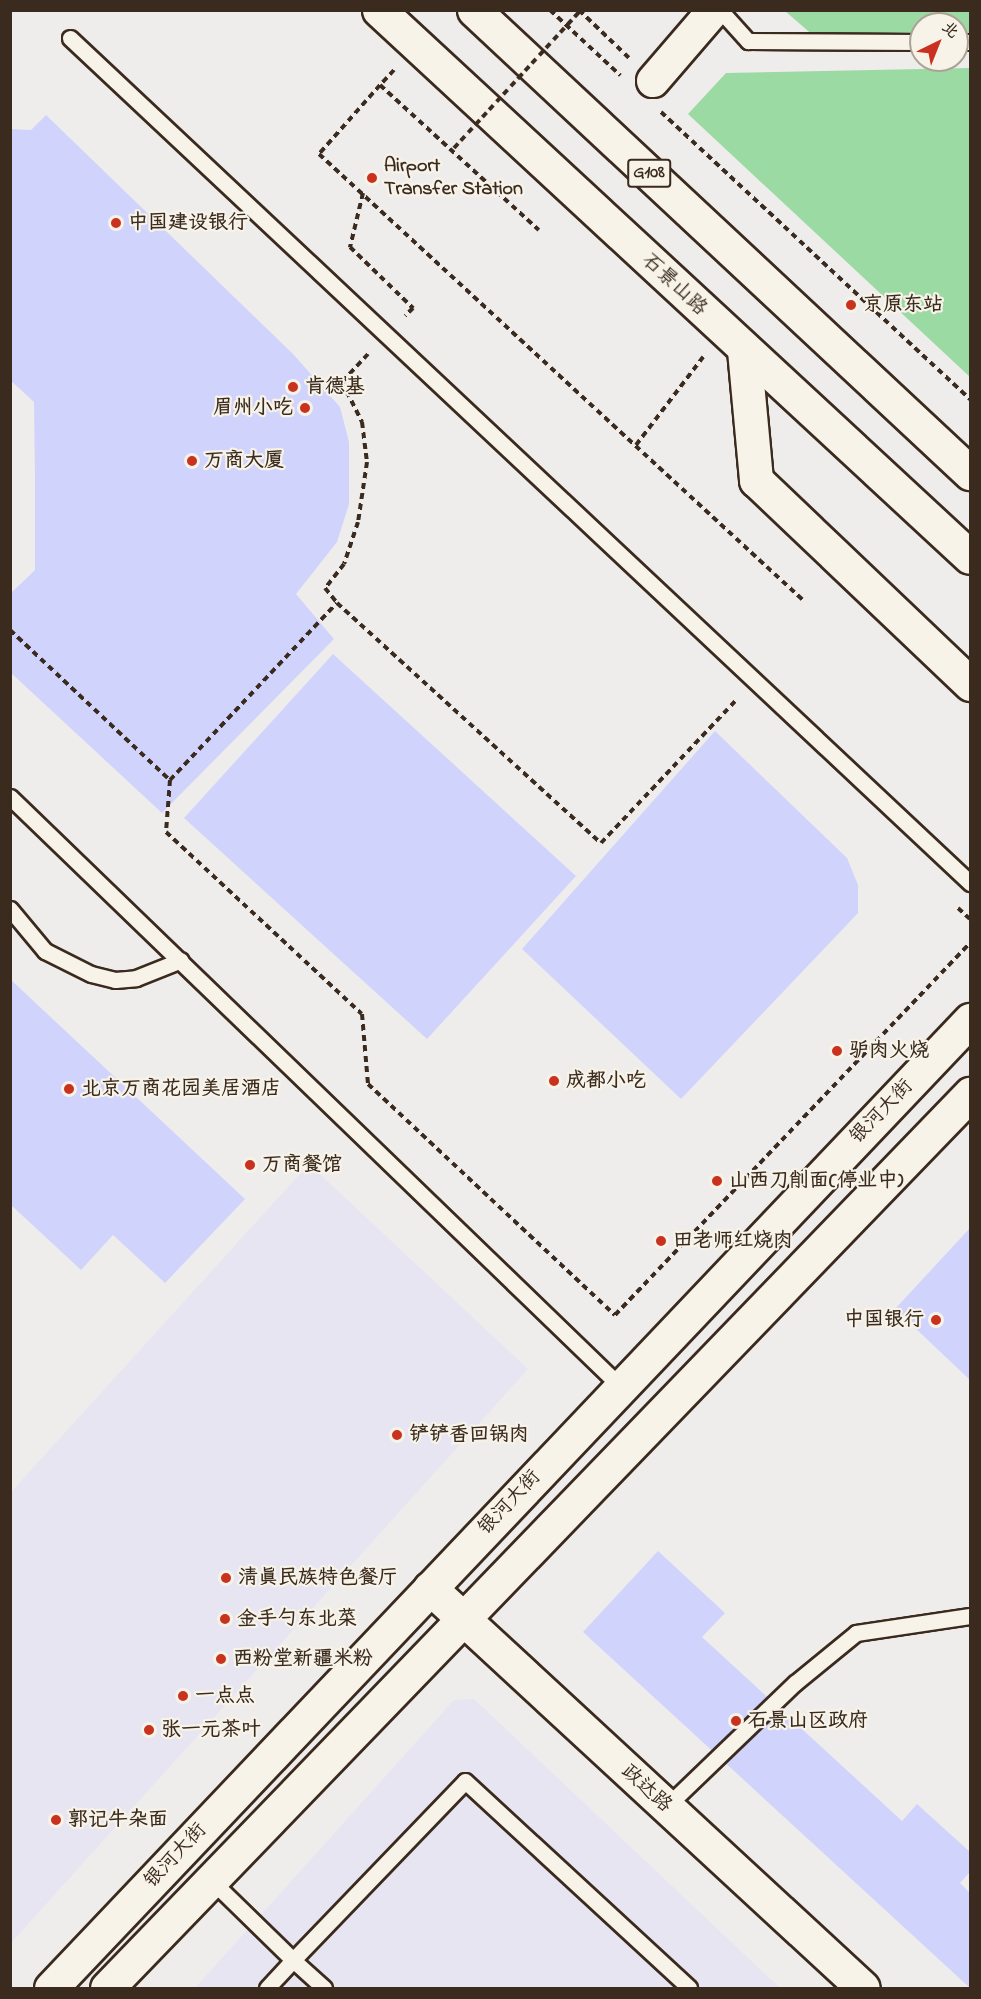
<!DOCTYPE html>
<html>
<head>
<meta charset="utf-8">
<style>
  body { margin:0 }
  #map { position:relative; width:981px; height:1999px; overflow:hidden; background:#efedec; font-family:"Indie Flower","LXGW WenKai TC",sans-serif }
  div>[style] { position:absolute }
  .built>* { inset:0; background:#e6e5f1 }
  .green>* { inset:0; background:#9bdaa3 }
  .building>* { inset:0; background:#d0d3fc }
  .path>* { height:4px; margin-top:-2px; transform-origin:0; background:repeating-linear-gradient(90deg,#3b2a1e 0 6px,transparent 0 10.5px) }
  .roads { filter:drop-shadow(2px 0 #3b2a1e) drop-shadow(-2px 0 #3b2a1e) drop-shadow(0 2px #3b2a1e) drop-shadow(0 -2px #3b2a1e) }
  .service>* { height:15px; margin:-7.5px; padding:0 7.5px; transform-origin:7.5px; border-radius:7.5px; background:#f7f3e8 }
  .minor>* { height:32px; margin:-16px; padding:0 16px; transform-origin:16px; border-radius:16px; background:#f7f3e8 }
  .tertiary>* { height:33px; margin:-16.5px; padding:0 16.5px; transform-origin:16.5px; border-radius:16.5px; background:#f7f3e8 }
  .secondary>* { height:33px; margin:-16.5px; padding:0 16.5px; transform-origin:16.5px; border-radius:16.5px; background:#f7f3e8 }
  .trunk>* { height:33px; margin:-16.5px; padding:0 16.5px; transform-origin:16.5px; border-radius:16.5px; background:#f7f3e8 }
  .path-bridge>* { height:4px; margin-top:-2px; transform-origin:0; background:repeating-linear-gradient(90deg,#3b2a1e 0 6px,transparent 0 10.5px) }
  .dots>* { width:16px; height:16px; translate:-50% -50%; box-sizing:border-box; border:3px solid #f7f3e8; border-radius:50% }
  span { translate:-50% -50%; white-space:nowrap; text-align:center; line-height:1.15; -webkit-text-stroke:4.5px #f7f3e8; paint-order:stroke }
  .shield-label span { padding:2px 4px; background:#f7f3e8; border:2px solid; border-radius:4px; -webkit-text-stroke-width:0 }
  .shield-label { font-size:18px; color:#3b2a1e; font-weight:700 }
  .poi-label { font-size:20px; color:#3b2a1e; font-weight:700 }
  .left { translate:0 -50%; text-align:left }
  .right { translate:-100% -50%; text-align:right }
  .street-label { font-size:20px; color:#3b2a1e }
  .frame { position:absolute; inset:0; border:12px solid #3b2a1e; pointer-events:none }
  .north { position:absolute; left:909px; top:12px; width:60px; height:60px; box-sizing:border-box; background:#f7f3e8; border:2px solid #aca397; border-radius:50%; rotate:43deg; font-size:16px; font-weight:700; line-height:24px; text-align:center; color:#3b2a1e }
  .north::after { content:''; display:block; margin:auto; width:21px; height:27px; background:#c8321e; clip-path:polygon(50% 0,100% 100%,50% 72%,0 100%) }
</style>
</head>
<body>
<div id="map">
  <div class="built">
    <i style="clip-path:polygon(309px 1164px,528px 1369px,11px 1943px,11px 1492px)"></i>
    <i style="clip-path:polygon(474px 1699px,780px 1988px,195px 1988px,454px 1700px)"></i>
  </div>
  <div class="green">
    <i style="clip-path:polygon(785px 11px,970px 11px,970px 34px,957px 35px,957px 24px,921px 24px,921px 35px,815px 37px)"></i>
    <i style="clip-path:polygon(970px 68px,970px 377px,688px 114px,726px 73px)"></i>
  </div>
  <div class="building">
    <i style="clip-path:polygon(46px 115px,293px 354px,340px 407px,349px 442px,349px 504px,337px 542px,296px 594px,334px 639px,162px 813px,10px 672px,10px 594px,35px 570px,35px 481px,34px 402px,10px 380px,10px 129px,31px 130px)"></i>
    <i style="clip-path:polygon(333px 654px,576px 876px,427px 1039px,184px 818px)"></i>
    <i style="clip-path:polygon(715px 731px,847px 858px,858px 885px,858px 913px,681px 1099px,522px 949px)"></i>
    <i style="clip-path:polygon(10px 979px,245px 1199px,165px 1283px,113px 1235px,81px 1270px,10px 1204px)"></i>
    <i style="clip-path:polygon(970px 1228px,970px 1380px,895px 1309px)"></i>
    <i style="clip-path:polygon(658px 1551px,725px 1613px,702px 1637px,902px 1821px,917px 1804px,970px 1852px,970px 1872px,960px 1883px,970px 1893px,970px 1988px,583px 1632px)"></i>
  </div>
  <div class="path">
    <i style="left:550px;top:10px;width:96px;rotate:42.9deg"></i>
    <i style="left:579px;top:10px;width:69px;rotate:43.8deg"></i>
    <i style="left:394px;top:70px;width:21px;rotate:133deg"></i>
    <i style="left:380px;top:85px;width:215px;rotate:42.4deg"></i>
    <i style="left:380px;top:85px;width:92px;rotate:131.5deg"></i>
    <i style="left:319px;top:154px;width:660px;rotate:42.67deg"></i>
    <i style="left:661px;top:112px;width:422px;rotate:42.9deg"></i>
    <i style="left:363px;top:193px;width:56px;rotate:103.5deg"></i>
    <i style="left:350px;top:247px;width:88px;rotate:44.1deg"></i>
    <i style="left:413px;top:308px;width:11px;rotate:135deg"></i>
    <i style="left:368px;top:354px;width:38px;rotate:133deg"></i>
    <i style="left:342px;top:382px;width:45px;rotate:63.4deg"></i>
    <i style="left:362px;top:422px;width:40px;rotate:82.9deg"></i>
    <i style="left:367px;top:462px;width:61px;rotate:98.5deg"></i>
    <i style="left:358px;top:522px;width:44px;rotate:108.4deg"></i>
    <i style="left:344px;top:564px;width:31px;rotate:128deg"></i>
    <i style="left:325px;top:588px;width:19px;rotate:51deg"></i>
    <i style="left:337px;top:603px;width:357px;rotate:42.3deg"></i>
    <i style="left:601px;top:843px;width:197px;rotate:-46.6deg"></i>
    <i style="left:636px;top:445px;width:111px;rotate:-52.7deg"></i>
    <i style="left:10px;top:630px;width:219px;rotate:43.2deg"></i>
    <i style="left:170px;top:780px;width:52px;rotate:94.4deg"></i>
    <i style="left:166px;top:832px;width:267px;rotate:42.9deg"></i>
    <i style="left:362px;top:1014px;width:70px;rotate:85.1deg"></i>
    <i style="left:368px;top:1084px;width:338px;rotate:43.1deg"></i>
    <i style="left:615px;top:1315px;width:514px;rotate:-46.34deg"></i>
    <i style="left:170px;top:780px;width:243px;rotate:-46.7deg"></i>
    <i style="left:958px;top:908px;width:16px;rotate:43deg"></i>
  </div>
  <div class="roads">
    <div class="service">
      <i style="left:720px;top:10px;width:42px;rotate:47.9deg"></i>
      <i style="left:748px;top:41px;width:173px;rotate:0.3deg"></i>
      <i style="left:70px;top:38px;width:1235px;rotate:43.19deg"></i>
      <i style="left:957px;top:42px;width:13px"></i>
      <i style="left:10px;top:797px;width:848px;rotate:44deg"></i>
      <i style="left:10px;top:909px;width:55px;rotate:50.2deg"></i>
      <i style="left:45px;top:951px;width:51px;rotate:26.6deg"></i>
      <i style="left:91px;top:974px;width:25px;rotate:14deg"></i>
      <i style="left:115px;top:980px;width:21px;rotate:-5deg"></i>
      <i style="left:136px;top:978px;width:48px;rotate:-21.8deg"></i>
      <i style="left:666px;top:1807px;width:179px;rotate:-43.9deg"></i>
      <i style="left:795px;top:1683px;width:79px;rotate:-39.3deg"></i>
      <i style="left:856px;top:1633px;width:115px;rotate:-8.5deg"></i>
      <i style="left:211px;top:1880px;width:115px;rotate:44.3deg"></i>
      <i style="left:293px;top:1960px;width:248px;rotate:-46.1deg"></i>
      <i style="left:465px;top:1781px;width:305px;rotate:42.7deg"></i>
      <i style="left:267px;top:1988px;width:38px;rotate:-47deg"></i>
      <i style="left:293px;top:1960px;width:42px;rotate:42.1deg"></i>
    </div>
    <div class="minor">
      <i style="left:653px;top:81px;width:94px;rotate:-49.3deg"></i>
    </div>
    <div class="tertiary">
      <i style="left:744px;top:350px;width:131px;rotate:84.7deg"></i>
      <i style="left:756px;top:480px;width:296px;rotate:43.6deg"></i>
      <i style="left:430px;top:1588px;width:589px;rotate:42.73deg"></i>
    </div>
    <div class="secondary">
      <i style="left:51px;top:1988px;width:1335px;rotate:-46.49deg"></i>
      <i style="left:107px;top:1988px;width:1243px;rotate:-46.01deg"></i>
    </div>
    <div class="trunk">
      <i style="left:379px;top:10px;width:805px;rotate:42.79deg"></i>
      <i style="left:474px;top:10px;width:679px;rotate:43.03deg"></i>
    </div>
  </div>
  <div class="path-bridge">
    <i style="left:454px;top:148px;width:186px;rotate:-47.4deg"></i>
  </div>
  <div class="dots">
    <i style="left:372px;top:178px;background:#c8321e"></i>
    <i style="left:116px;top:223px;background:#c8321e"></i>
    <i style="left:851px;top:305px;background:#c8321e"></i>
    <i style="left:293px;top:387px;background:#c8321e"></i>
    <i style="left:305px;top:408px;background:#c8321e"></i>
    <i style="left:192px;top:461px;background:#c8321e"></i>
    <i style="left:837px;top:1051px;background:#c8321e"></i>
    <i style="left:554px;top:1081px;background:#c8321e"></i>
    <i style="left:69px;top:1089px;background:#c8321e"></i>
    <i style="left:250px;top:1165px;background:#c8321e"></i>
    <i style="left:717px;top:1181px;background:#c8321e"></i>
    <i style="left:661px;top:1241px;background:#c8321e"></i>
    <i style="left:936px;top:1320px;background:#c8321e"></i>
    <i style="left:397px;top:1435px;background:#c8321e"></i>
    <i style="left:226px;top:1578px;background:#c8321e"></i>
    <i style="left:225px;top:1619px;background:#c8321e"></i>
    <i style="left:221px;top:1659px;background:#c8321e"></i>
    <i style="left:183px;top:1696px;background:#c8321e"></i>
    <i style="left:736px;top:1721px;background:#c8321e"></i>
    <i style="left:149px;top:1730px;background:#c8321e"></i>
    <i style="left:56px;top:1820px;background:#c8321e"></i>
  </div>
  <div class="shield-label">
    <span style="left:649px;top:173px">G108</span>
  </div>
  <div class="poi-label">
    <span class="left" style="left:384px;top:178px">Airport<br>Transfer Station</span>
    <span class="left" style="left:128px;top:223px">中国建设银行</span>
    <span class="left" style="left:863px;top:305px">京原东站</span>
    <span class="left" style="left:305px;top:387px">肯德基</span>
    <span class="right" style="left:293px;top:408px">眉州小吃</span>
    <span class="left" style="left:204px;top:461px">万商大厦</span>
    <span class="left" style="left:849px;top:1051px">驴肉火烧</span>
    <span class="left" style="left:566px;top:1081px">成都小吃</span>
    <span class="left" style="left:81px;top:1089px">北京万商花园美居酒店</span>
    <span class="left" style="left:262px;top:1165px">万商餐馆</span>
    <span class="left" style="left:729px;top:1181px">山西刀削面(停业中)</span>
    <span class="left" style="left:673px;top:1241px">田老师红烧肉</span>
    <span class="right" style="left:924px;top:1320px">中国银行</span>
    <span class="left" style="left:409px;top:1435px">铲铲香回锅肉</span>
    <span class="left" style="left:238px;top:1578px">清真民族特色餐厅</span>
    <span class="left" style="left:237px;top:1619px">金手勺东北菜</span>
    <span class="left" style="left:233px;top:1659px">西粉堂新疆米粉</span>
    <span class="left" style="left:195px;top:1696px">一点点</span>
    <span class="left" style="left:748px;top:1721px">石景山区政府</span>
    <span class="left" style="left:161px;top:1730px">张一元茶叶</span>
    <span class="left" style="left:68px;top:1820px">郭记牛杂面</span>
  </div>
  <div class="street-label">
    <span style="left:674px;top:285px;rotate:43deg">石景山路</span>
    <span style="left:882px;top:1112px;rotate:-46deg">银河大街</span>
    <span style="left:510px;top:1503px;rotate:-47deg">银河大街</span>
    <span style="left:646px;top:1789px;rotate:42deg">政达路</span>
    <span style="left:176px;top:1856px;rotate:-47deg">银河大街</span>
  </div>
  <div class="frame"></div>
  <div class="north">北</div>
</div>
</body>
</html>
